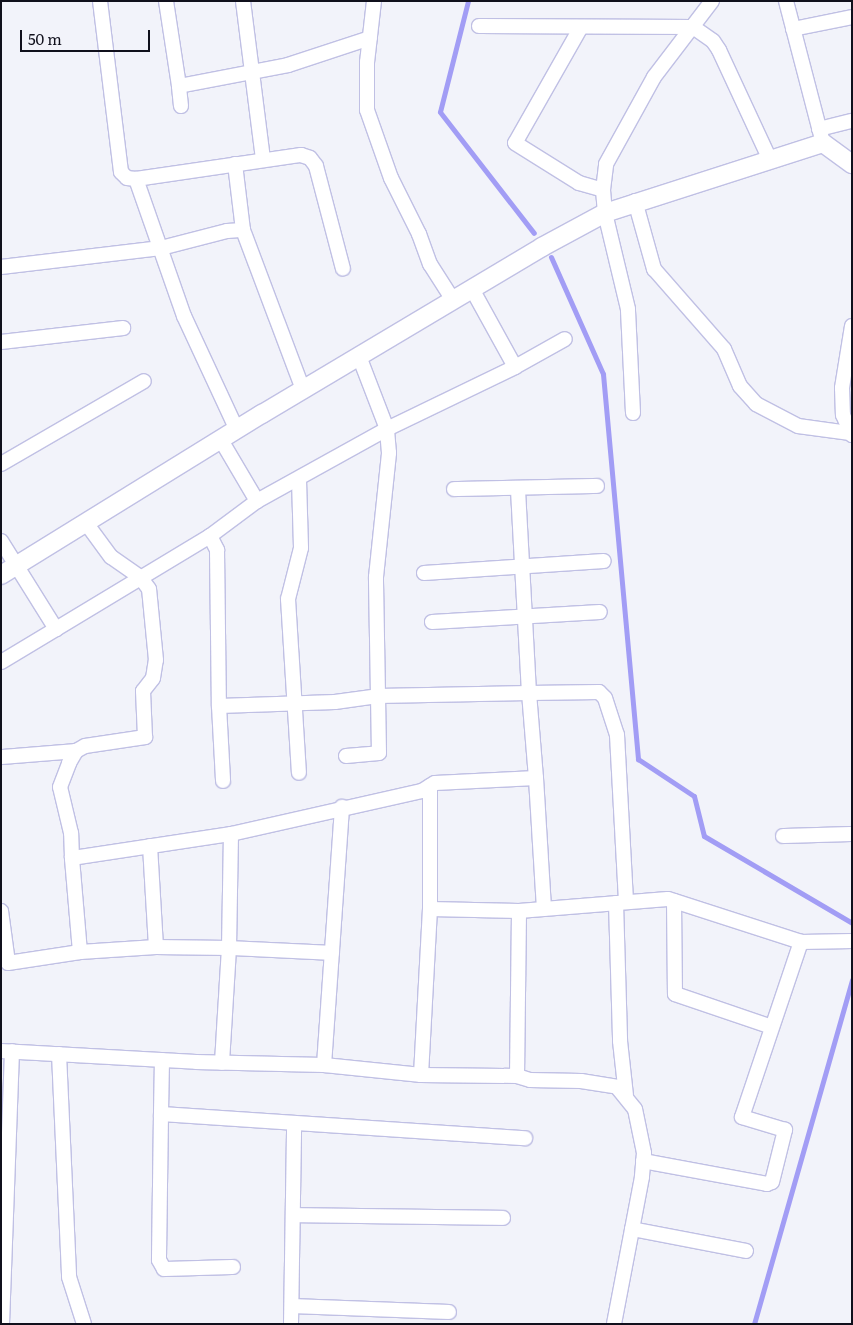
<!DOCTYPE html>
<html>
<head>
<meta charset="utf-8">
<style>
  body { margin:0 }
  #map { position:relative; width:853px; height:1325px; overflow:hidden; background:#f2f3fa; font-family:Literata,serif }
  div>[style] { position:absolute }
  .stream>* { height:5px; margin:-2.5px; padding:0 2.5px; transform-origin:2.5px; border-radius:2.5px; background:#a29df5 }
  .roads { filter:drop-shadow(1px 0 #c0c0e4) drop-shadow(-1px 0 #c0c0e4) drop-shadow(0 1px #c0c0e4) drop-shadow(0 -1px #c0c0e4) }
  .minor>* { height:14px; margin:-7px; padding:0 7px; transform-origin:7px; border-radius:7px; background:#fff }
  .tertiary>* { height:18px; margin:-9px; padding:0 9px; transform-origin:9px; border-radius:9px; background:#fff }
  span { translate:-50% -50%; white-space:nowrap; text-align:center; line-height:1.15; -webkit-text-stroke:5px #f2f3fa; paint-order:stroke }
  .frame { position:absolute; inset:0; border:2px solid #10101c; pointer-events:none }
  .scale { position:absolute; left:20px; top:30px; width:130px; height:22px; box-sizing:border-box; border:2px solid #10101c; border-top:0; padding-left:6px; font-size:15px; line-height:18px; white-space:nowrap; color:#10101c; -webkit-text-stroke:4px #f2f3fa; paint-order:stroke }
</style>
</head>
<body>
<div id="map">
  <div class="stream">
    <i style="left:468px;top:1px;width:114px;rotate:104.2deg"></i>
    <i style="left:440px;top:112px;width:153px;rotate:52.2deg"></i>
    <i style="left:551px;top:257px;width:128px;rotate:66deg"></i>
    <i style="left:603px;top:374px;width:387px;rotate:84.8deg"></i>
    <i style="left:638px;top:759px;width:67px;rotate:33.5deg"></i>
    <i style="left:694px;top:796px;width:41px;rotate:76deg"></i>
    <i style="left:704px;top:836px;width:172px;rotate:30.4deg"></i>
    <i style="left:754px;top:1324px;width:358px;rotate:-74.1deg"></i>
  </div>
  <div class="roads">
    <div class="minor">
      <i style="left:100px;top:1px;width:172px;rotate:83deg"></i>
      <i style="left:121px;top:172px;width:8px;rotate:45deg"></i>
      <i style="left:127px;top:178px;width:9px;rotate:6deg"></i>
      <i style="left:136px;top:179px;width:167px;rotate:-8.3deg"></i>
      <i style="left:301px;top:155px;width:9px;rotate:18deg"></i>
      <i style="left:310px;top:158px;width:10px;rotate:53deg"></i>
      <i style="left:316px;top:166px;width:106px;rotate:75.3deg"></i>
      <i style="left:166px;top:1px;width:86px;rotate:81.3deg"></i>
      <i style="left:243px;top:1px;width:160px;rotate:82.8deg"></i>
      <i style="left:374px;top:1px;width:61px;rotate:96.5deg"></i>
      <i style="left:367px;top:62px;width:48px;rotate:90deg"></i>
      <i style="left:367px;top:110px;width:72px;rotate:70.6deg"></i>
      <i style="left:391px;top:178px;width:63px;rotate:63.4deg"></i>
      <i style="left:419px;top:234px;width:32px;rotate:70deg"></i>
      <i style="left:430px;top:264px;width:43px;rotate:57.4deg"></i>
      <i style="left:786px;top:1px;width:147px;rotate:75.4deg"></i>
      <i style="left:479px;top:26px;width:214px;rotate:0.3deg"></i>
      <i style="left:693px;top:27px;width:24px;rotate:35deg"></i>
      <i style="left:713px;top:41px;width:11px;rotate:56deg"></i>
      <i style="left:719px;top:50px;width:121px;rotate:65.1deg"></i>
      <i style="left:581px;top:27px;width:133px;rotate:119.6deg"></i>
      <i style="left:515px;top:143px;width:75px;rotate:32deg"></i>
      <i style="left:579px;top:183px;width:25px;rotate:16deg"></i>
      <i style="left:793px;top:29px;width:60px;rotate:-11.5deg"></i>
      <i style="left:181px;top:106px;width:20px;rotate:-96deg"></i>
      <i style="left:179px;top:86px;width:111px;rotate:-10.9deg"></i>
      <i style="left:288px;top:65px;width:86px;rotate:-18.2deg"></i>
      <i style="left:819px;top:129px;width:34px;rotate:-14deg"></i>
      <i style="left:235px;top:164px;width:66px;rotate:83.1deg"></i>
      <i style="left:136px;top:179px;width:145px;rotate:70.7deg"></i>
      <i style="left:184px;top:316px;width:126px;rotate:65.1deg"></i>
      <i style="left:635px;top:201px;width:71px;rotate:74.4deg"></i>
      <i style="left:654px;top:269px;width:106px;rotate:48.8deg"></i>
      <i style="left:724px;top:349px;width:40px;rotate:66.6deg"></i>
      <i style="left:740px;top:386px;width:24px;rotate:48deg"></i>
      <i style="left:756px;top:404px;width:47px;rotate:27.6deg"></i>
      <i style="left:798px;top:426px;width:51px;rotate:7.8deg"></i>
      <i style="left:1px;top:267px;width:161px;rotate:-6.8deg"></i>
      <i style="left:161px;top:248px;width:68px;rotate:-14.4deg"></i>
      <i style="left:227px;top:231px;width:16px;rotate:-4deg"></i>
      <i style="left:243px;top:230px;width:171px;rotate:69.4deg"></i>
      <i style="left:472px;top:289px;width:89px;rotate:61.1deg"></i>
      <i style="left:515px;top:367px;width:57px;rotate:-29.2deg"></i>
      <i style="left:852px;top:326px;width:63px;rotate:99.2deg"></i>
      <i style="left:842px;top:388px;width:27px;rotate:88deg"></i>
      <i style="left:843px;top:415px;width:22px;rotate:66deg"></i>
      <i style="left:1px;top:342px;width:123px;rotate:-6.5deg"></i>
      <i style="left:633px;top:413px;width:104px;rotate:-92.8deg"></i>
      <i style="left:628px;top:309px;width:99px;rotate:-103.5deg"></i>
      <i style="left:605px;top:213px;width:23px;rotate:-95deg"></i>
      <i style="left:603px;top:190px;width:26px;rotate:-83deg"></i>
      <i style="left:606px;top:164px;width:99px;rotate:-61.1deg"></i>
      <i style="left:654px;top:77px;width:96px;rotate:-52.7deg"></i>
      <i style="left:221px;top:440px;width:71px;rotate:59.5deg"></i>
      <i style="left:257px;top:501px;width:59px;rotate:143.3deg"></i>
      <i style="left:210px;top:536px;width:16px;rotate:63deg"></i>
      <i style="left:217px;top:550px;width:156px;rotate:89.3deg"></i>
      <i style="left:219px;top:706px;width:116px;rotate:-2deg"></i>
      <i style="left:335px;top:702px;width:43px;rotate:-7.9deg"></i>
      <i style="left:378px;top:696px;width:151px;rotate:-1.1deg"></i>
      <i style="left:529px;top:693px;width:205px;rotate:-93.1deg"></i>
      <i style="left:1px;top:464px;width:165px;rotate:-30.1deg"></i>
      <i style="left:299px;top:480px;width:68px;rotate:88.3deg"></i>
      <i style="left:301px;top:548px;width:53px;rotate:104.3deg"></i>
      <i style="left:288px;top:599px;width:174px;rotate:86.4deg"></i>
      <i style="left:454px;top:489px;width:143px;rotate:-1.2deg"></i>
      <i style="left:257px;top:501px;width:149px;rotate:-29deg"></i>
      <i style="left:387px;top:429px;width:142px;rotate:-25.8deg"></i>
      <i style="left:1px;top:541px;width:104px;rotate:58deg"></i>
      <i style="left:56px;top:629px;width:64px;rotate:149deg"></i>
      <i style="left:424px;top:573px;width:180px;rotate:-3.8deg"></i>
      <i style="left:432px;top:622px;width:168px;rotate:-3.4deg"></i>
      <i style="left:56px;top:629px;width:180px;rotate:-31.1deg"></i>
      <i style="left:219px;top:706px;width:75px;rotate:86.9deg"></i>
      <i style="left:346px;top:756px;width:33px;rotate:-5deg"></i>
      <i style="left:379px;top:753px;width:176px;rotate:-91deg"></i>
      <i style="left:376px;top:577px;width:125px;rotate:-84deg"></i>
      <i style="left:389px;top:453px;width:24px;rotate:-95deg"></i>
      <i style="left:387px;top:429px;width:78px;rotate:-111deg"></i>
      <i style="left:1px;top:757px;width:75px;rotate:-4.6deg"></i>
      <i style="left:536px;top:778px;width:85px;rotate:-94.7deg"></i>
      <i style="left:529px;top:693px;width:70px;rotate:-0.8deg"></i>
      <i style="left:599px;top:692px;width:8px;rotate:45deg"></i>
      <i style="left:605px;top:698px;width:39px;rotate:72deg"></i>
      <i style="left:617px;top:735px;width:167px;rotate:86.9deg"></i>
      <i style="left:783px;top:836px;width:69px;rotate:-1.7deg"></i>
      <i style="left:150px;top:846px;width:101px;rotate:86.6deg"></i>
      <i style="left:72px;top:858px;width:25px;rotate:-92deg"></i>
      <i style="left:71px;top:833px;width:47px;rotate:-103.4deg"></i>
      <i style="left:60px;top:787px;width:26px;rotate:-69deg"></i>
      <i style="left:69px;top:763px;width:14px;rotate:-60deg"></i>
      <i style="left:76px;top:751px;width:10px;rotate:-29deg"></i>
      <i style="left:85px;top:746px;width:61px;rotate:-8.5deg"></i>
      <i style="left:145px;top:737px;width:46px;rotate:-92.5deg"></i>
      <i style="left:143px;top:691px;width:16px;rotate:-52deg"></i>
      <i style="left:153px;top:678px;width:18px;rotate:-81deg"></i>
      <i style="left:156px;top:660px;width:71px;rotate:-95.6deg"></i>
      <i style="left:149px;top:589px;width:15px;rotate:-127deg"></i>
      <i style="left:140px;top:577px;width:35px;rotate:-145deg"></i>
      <i style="left:111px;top:557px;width:42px;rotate:-126.3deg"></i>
      <i style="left:674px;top:901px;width:93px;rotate:89.4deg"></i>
      <i style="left:675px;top:994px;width:102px;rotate:18.8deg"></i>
      <i style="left:616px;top:903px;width:138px;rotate:88.3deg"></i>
      <i style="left:620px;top:1041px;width:54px;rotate:83.7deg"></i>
      <i style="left:430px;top:909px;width:89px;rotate:1.3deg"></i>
      <i style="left:519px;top:911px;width:149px;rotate:-4.6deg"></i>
      <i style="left:668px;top:899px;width:140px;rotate:17.9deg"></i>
      <i style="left:801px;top:942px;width:51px;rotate:-1.1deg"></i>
      <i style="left:1px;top:911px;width:52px;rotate:82.3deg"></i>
      <i style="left:8px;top:963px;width:73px;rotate:-8.7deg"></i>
      <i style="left:80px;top:952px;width:76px;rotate:-3.8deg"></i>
      <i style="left:156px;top:947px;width:73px;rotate:0.8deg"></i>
      <i style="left:229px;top:948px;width:115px;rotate:93.5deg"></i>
      <i style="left:80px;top:952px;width:94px;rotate:-94.9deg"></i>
      <i style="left:72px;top:858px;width:161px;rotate:-8.6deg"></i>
      <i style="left:332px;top:953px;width:103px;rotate:-177.2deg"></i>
      <i style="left:229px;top:948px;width:114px;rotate:-89deg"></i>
      <i style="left:231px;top:834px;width:196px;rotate:-12.7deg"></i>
      <i style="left:422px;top:791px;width:15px;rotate:-32deg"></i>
      <i style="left:435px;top:783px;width:101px;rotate:-2.8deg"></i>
      <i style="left:536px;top:778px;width:131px;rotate:86.5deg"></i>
      <i style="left:1px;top:1051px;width:195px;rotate:3.2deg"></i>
      <i style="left:196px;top:1062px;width:128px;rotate:1.3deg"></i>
      <i style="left:324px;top:1065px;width:98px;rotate:5.9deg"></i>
      <i style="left:421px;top:1075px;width:96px;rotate:0.6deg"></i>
      <i style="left:517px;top:1076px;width:14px;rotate:17deg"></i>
      <i style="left:530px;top:1080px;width:51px;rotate:1.1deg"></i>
      <i style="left:581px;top:1081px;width:36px;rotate:9deg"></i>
      <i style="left:617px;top:1087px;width:28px;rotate:51deg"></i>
      <i style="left:635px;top:1109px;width:45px;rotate:78.4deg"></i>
      <i style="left:644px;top:1153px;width:24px;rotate:95deg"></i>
      <i style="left:642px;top:1177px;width:150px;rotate:100.8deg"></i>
      <i style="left:59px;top:1054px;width:223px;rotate:87.4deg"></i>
      <i style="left:69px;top:1277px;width:49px;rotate:72.3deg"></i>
      <i style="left:162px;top:1060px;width:54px;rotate:91.1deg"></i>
      <i style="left:161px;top:1114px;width:365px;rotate:3.8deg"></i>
      <i style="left:324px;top:1065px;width:259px;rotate:-86deg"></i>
      <i style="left:421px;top:1075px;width:166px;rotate:-86.9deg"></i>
      <i style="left:430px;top:909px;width:123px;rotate:-90deg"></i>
      <i style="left:517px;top:1076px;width:165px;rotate:-89.3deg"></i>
      <i style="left:161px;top:1114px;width:146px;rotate:90.8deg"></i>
      <i style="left:159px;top:1260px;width:10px;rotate:61deg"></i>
      <i style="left:164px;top:1269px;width:69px;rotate:-1.7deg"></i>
      <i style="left:643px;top:1161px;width:126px;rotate:10.5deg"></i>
      <i style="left:767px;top:1184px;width:5px;rotate:-22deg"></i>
      <i style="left:772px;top:1182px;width:54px;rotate:-76deg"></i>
      <i style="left:785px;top:1130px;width:45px;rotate:-163.2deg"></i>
      <i style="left:742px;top:1117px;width:185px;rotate:-71.4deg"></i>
      <i style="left:293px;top:1215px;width:210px;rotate:0.8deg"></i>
      <i style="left:632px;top:1229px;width:116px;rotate:10.9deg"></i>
      <i style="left:292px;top:1306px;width:157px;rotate:2.2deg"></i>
      <i style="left:2px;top:1324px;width:273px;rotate:-87.9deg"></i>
      <i style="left:291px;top:1324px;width:201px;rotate:-89.1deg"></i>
    </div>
    <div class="tertiary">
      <i style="left:1px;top:575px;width:307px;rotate:-31.7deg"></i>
      <i style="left:262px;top:414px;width:326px;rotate:-30.8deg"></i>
      <i style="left:542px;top:247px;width:72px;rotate:-28.4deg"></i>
      <i style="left:605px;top:213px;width:229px;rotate:-17.8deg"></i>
      <i style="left:823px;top:143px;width:36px;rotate:36deg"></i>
    </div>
  </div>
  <div class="frame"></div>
  <div class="scale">50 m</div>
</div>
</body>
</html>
